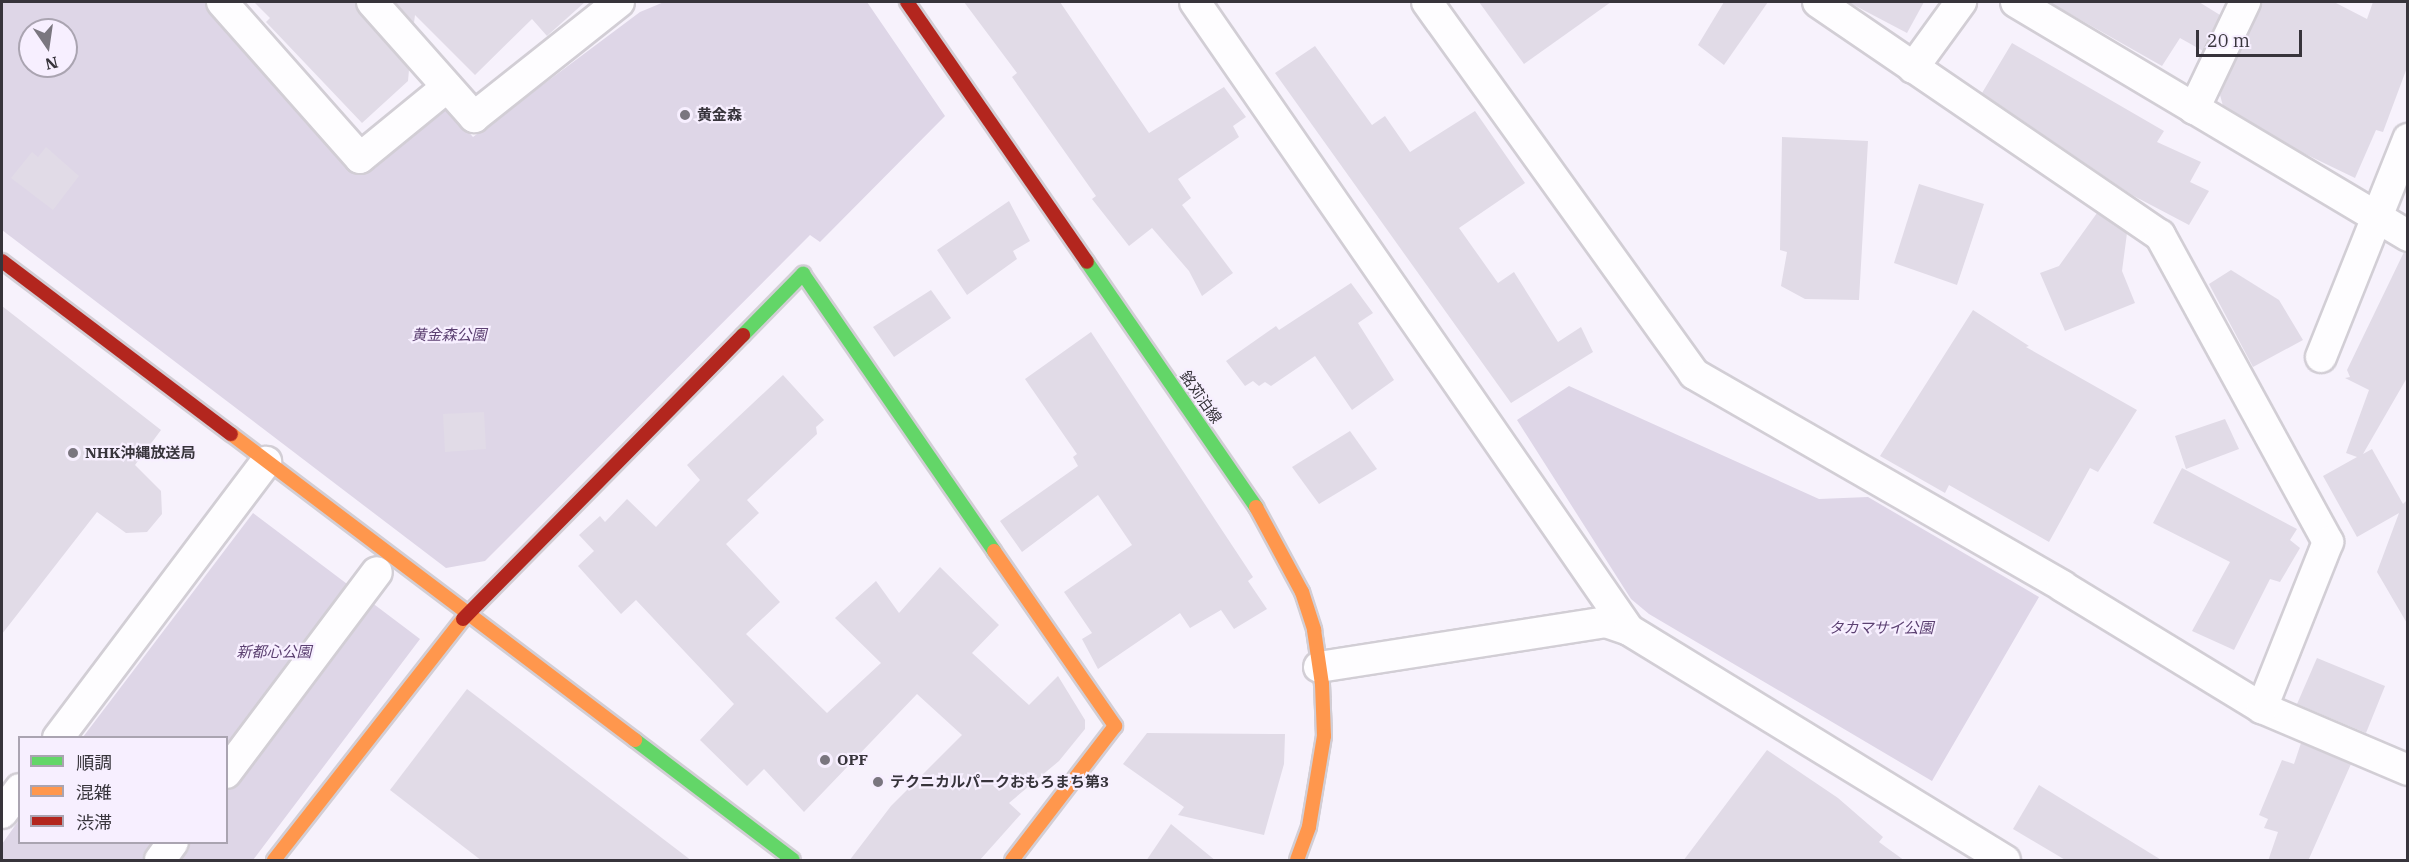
<!DOCTYPE html>
<html>
<head>
<meta charset="utf-8">
<style>
  body { margin:0 }
  #map { position:relative; width:2409px; height:862px; overflow:hidden; background:#f7f2fc; font-family:"IBM Plex Serif","Noto Sans JP",serif }
  div>[style] { position:absolute }
  .green>* { inset:0; background:#ded6e7 }
  .building>* { inset:0; background:#e1dbe7 }
  .roads { filter:drop-shadow(2px 0 #d2ced5) drop-shadow(-2px 0 #d2ced5) drop-shadow(0 2px #d2ced5) drop-shadow(0 -2px #d2ced5) }
  .street>* { height:30px; margin:-15px; padding:0 15px; transform-origin:15px; border-radius:15px; background:#fefdff }
  .fast>* { height:14px; margin:-7px; padding:0 7px; transform-origin:7px; border-radius:7px; background:#63d668 }
  .slow>* { height:14px; margin:-7px; padding:0 7px; transform-origin:7px; border-radius:7px; background:#ff974d }
  .jam>* { height:14px; margin:-7px; padding:0 7px; transform-origin:7px; border-radius:7px; background:#b3261e }
  .dots>* { width:16px; height:16px; translate:-50% -50%; box-sizing:border-box; border:3px solid #f7efff; border-radius:50% }
  span { translate:-50% -50%; white-space:nowrap; text-align:center; line-height:1.15; -webkit-text-stroke:4.5px #f7efff; paint-order:stroke }
  .poi-label { font-size:15px; color:#37343b; font-weight:700 }
  .left { translate:0 -50%; text-align:left }
  .park-label { font-size:15px; color:#5c4172; font-style:italic }
  .street-label { font-size:15px; color:#37343b }
  .frame { position:absolute; inset:0; border:3px solid #37343b; pointer-events:none }
  .legend { position:absolute; left:18px; top:736px; width:210px; height:108px; box-sizing:border-box; background:#f7efff; border:2px solid #aaa4b1; margin:0; padding:8px 10px; list-style:none; font-size:18px; color:#37343b }
  .legend li { display:flex; align-items:center; gap:12px; height:30px }
  .legend b { width:30px; border:2px solid #aaa4b1 }
  .north { position:absolute; left:18px; top:18px; width:60px; height:60px; box-sizing:border-box; background:#f7efff; border:2px solid #aaa4b1; border-radius:50%; rotate:167deg; font-size:16px; font-weight:700; line-height:24px; text-align:center; color:#37343b }
  .north::after { content:''; display:block; margin:auto; width:21px; height:27px; background:#7a767f; clip-path:polygon(50% 0,100% 100%,50% 72%,0 100%) }
  .scale { position:absolute; left:2196px; top:30px; width:106px; height:27px; box-sizing:border-box; border:3px solid #37343b; border-top:0; padding-left:8px; font-size:18px; line-height:21px; white-space:nowrap; color:#37343b; -webkit-text-stroke:4px #f7efff; paint-order:stroke }
</style>
</head>
<body>
<div id="map">
  <div class="green">
    <i style="clip-path:polygon(evenodd,2px 2px,205px 2px,359px 173px,444px 104px,473px 137px,640px 12px,664px 2px,867px 2px,945px 116px,820px 242px,810px 235px,485px 561px,446px 568px,2px 230px,2px 2px,30px 30px,66px 30px,66px 66px,30px 66px,30px 30px)"></i>
    <i style="clip-path:polygon(1569px 386px,1819px 499px,1868px 497px,2039px 597px,1932px 781px,1649px 614px,1631px 599px,1517px 420px)"></i>
    <i style="clip-path:polygon(253px 513px,420px 639px,253px 860px,2px 860px,2px 844px,19px 820px,20px 842px,226px 842px,226px 738px,83px 737px)"></i>
  </div>
  <div class="building">
    <i style="clip-path:polygon(254px 2px,355px 2px,359px 13px,409px 70px,408px 81px,362px 123px,266px 22px,270px 18px)"></i>
    <i style="clip-path:polygon(395px 2px,585px 2px,547px 36px,532px 19px,475px 75px,415px 15px,414px 23px)"></i>
    <i style="clip-path:polygon(964px 2px,1060px 2px,1149px 133px,1224px 87px,1246px 117px,1233px 126px,1239px 137px,1178px 179px,1191px 198px,1182px 205px,1233px 273px,1202px 296px,1189px 271px,1152px 228px,1129px 246px,1092px 199px,1096px 196px,1012px 77px,1017px 73px)"></i>
    <i style="clip-path:polygon(1479px 2px,1611px 2px,1524px 64px)"></i>
    <i style="clip-path:polygon(1724px 2px,1768px 2px,1724px 65px,1698px 45px)"></i>
    <i style="clip-path:polygon(1848px 2px,1924px 2px,1907px 33px)"></i>
    <i style="clip-path:polygon(2049px 2px,2199px 2px,2220px 15px,2203px 51px,2180px 38px,2162px 66px)"></i>
    <i style="clip-path:polygon(2262px 2px,2334px 2px,2367px 19px,2373px 2px,2408px 2px,2408px 65px,2383px 132px,2376px 130px,2355px 178px,2297px 150px,2223px 106px,2220px 95px)"></i>
    <i style="clip-path:polygon(2012px 43px,2164px 131px,2157px 142px,2201px 162px,2190px 182px,2209px 191px,2189px 225px,2132px 195px,1982px 93px)"></i>
    <i style="clip-path:polygon(1315px 46px,1372px 125px,1385px 116px,1410px 152px,1475px 111px,1525px 183px,1459px 228px,1498px 283px,1514px 272px,1558px 342px,1581px 327px,1593px 352px,1511px 403px,1275px 73px)"></i>
    <i style="clip-path:polygon(1782px 137px,1868px 141px,1859px 300px,1805px 299px,1781px 286px,1787px 252px,1780px 250px)"></i>
    <i style="clip-path:polygon(46px 147px,79px 176px,53px 210px,11px 178px,32px 152px,38px 157px)"></i>
    <i style="clip-path:polygon(1919px 184px,1984px 204px,1957px 285px,1894px 263px)"></i>
    <i style="clip-path:polygon(1009px 201px,1030px 241px,1013px 251px,1017px 259px,967px 295px,937px 250px)"></i>
    <i style="clip-path:polygon(2097px 213px,2127px 233px,2122px 271px,2135px 303px,2065px 331px,2040px 273px,2059px 266px)"></i>
    <i style="clip-path:polygon(2404px 252px,2408px 253px,2408px 376px,2363px 454px,2372px 449px,2403px 504px,2408px 499px,2408px 625px,2377px 572px,2399px 513px,2357px 537px,2323px 476px,2357px 457px,2346px 453px,2369px 390px,2345px 378px,2350px 377px,2347px 370px)"></i>
    <i style="clip-path:polygon(2231px 270px,2279px 300px,2303px 340px,2253px 367px,2209px 284px)"></i>
    <i style="clip-path:polygon(1351px 283px,1373px 313px,1358px 323px,1394px 380px,1352px 410px,1315px 356px,1271px 386px,1265px 382px,1259px 386px,1253px 381px,1245px 386px,1226px 361px,1276px 326px,1279px 330px)"></i>
    <i style="clip-path:polygon(931px 290px,951px 318px,894px 357px,873px 327px)"></i>
    <i style="clip-path:polygon(2px 306px,161px 430px,135px 465px,161px 491px,162px 514px,147px 532px,126px 533px,97px 512px,2px 634px)"></i>
    <i style="clip-path:polygon(1973px 310px,2029px 346px,2026px 347px,2137px 410px,2098px 472px,2090px 468px,2049px 542px,1949px 485px,1945px 493px,1880px 456px)"></i>
    <i style="clip-path:polygon(1091px 332px,1253px 577px,1248px 581px,1267px 609px,1234px 629px,1221px 610px,1190px 628px,1180px 613px,1098px 669px,1082px 639px,1092px 633px,1064px 592px,1132px 545px,1098px 495px,1022px 552px,1000px 521px,1078px 466px,1073px 457px,1077px 454px,1025px 379px)"></i>
    <i style="clip-path:polygon(783px 375px,824px 420px,816px 427px,817px 434px,747px 500px,759px 513px,726px 544px,780px 602px,746px 634px,827px 713px,881px 663px,835px 618px,876px 581px,899px 613px,940px 567px,999px 625px,972px 653px,1029px 705px,1058px 676px,1085px 720px,1085px 729px,1059px 761px,1009px 803px,1021px 814px,979px 861px,849px 861px,891px 806px,962px 735px,917px 694px,804px 812px,764px 769px,747px 786px,700px 740px,734px 704px,636px 600px,621px 614px,578px 566px,594px 551px,579px 535px,600px 516px,605px 522px,627px 499px,656px 527px,700px 480px,687px 465px)"></i>
    <i style="clip-path:polygon(484px 412px,486px 449px,445px 452px,443px 414px)"></i>
    <i style="clip-path:polygon(2225px 419px,2239px 449px,2186px 469px,2175px 436px)"></i>
    <i style="clip-path:polygon(1350px 431px,1377px 469px,1319px 504px,1292px 467px)"></i>
    <i style="clip-path:polygon(2182px 468px,2297px 529px,2290px 540px,2300px 548px,2280px 582px,2270px 579px,2234px 650px,2192px 631px,2230px 562px,2153px 523px)"></i>
    <i style="clip-path:polygon(2317px 658px,2385px 686px,2366px 733px,2297px 704px)"></i>
    <i style="clip-path:polygon(467px 689px,692px 861px,482px 861px,390px 790px)"></i>
    <i style="clip-path:polygon(1147px 733px,1285px 734px,1284px 764px,1264px 835px,1178px 815px,1184px 807px,1123px 764px)"></i>
    <i style="clip-path:polygon(2301px 743px,2351px 764px,2308px 861px,2268px 861px,2278px 832px,2264px 828px,2268px 819px,2259px 815px,2282px 760px,2294px 764px)"></i>
    <i style="clip-path:polygon(1767px 750px,1838px 798px,1883px 837px,1879px 842px,1905px 861px,1683px 861px)"></i>
    <i style="clip-path:polygon(2039px 785px,2163px 861px,2067px 861px,2013px 829px)"></i>
    <i style="clip-path:polygon(1171px 824px,1216px 861px,1146px 861px)"></i>
  </div>
  <div class="roads">
    <div class="street">
      <i style="left:222px;top:2px;width:208px;rotate:48.5deg"></i>
      <i style="left:360px;top:158px;width:112px;rotate:-39.2deg"></i>
      <i style="left:372px;top:2px;width:154px;rotate:48.4deg"></i>
      <i style="left:474px;top:117px;width:185px;rotate:-38.4deg"></i>
      <i style="left:1195px;top:2px;width:763px;rotate:55.35deg"></i>
      <i style="left:1427px;top:2px;width:458px;rotate:54.3deg"></i>
      <i style="left:1694px;top:374px;width:425px;rotate:29.9deg"></i>
      <i style="left:2062px;top:586px;width:234px;rotate:31.4deg"></i>
      <i style="left:2262px;top:708px;width:159px;rotate:23deg"></i>
      <i style="left:1818px;top:2px;width:414px;rotate:34.3deg"></i>
      <i style="left:2160px;top:235px;width:350px;rotate:61.3deg"></i>
      <i style="left:2328px;top:542px;width:179px;rotate:111.7deg"></i>
      <i style="left:2016px;top:2px;width:457px;rotate:30.8deg"></i>
      <i style="left:1913px;top:68px;width:82px;rotate:-54deg"></i>
      <i style="left:2194px;top:109px;width:119px;rotate:-64.5deg"></i>
      <i style="left:2321px;top:357px;width:235px;rotate:-68.2deg"></i>
      <i style="left:1319px;top:667px;width:291px;rotate:-8.9deg"></i>
      <i style="left:1606px;top:622px;width:24px;rotate:19deg"></i>
      <i style="left:1629px;top:630px;width:441px;rotate:31.5deg"></i>
      <i style="left:58px;top:738px;width:346px;rotate:-53deg"></i>
      <i style="left:226px;top:773px;width:251px;rotate:-53.1deg"></i>
      <i style="left:2px;top:813px;width:30px;rotate:-53deg"></i>
      <i style="left:160px;top:860px;width:22px;rotate:-54deg"></i>
    </div>
    <div class="fast">
      <i style="left:1087px;top:262px;width:298px;rotate:55.4deg"></i>
      <i style="left:743px;top:335px;width:86px;rotate:-45.5deg"></i>
      <i style="left:803px;top:274px;width:336px;rotate:55.4deg"></i>
      <i style="left:635px;top:740px;width:198px;rotate:37.2deg"></i>
    </div>
    <div class="slow">
      <i style="left:231px;top:434px;width:507px;rotate:37.14deg"></i>
      <i style="left:1256px;top:507px;width:97px;rotate:61.6deg"></i>
      <i style="left:1302px;top:592px;width:40px;rotate:72deg"></i>
      <i style="left:1314px;top:630px;width:55px;rotate:81.6deg"></i>
      <i style="left:1322px;top:684px;width:52px;rotate:87.8deg"></i>
      <i style="left:1324px;top:736px;width:92px;rotate:99.4deg"></i>
      <i style="left:1309px;top:827px;width:35px;rotate:110deg"></i>
      <i style="left:994px;top:551px;width:213px;rotate:55.3deg"></i>
      <i style="left:1115px;top:726px;width:169px;rotate:127.5deg"></i>
      <i style="left:274px;top:860px;width:306px;rotate:-51.9deg"></i>
    </div>
    <div class="jam">
      <i style="left:907px;top:2px;width:316px;rotate:55.3deg"></i>
      <i style="left:2px;top:261px;width:287px;rotate:37.1deg"></i>
      <i style="left:463px;top:619px;width:399px;rotate:-45.4deg"></i>
    </div>
  </div>
  <div class="dots">
    <i style="left:685px;top:115px;background:#7a767f"></i>
    <i style="left:73px;top:453px;background:#7a767f"></i>
    <i style="left:825px;top:760px;background:#7a767f"></i>
    <i style="left:878px;top:782px;background:#7a767f"></i>
  </div>
  <div class="poi-label">
    <span class="left" style="left:697px;top:115px">黄金森</span>
    <span class="left" style="left:85px;top:453px">NHK沖縄放送局</span>
    <span class="left" style="left:837px;top:760px">OPF</span>
    <span class="left" style="left:890px;top:782px">テクニカルパークおもろまち第3</span>
  </div>
  <div class="park-label">
    <span style="left:449px;top:335px">黄金森公園</span>
    <span style="left:1881px;top:628px">タカマサイ公園</span>
    <span style="left:274px;top:652px">新都心公園</span>
  </div>
  <div class="street-label">
    <span style="left:1201px;top:397px;rotate:55deg">銘苅泊線</span>
  </div>
  <div class="frame"></div>
  <ul class="legend">
  <li><b style="height:8px;background:#63d668"></b>順調</li>
  <li><b style="height:8px;background:#ff974d"></b>混雑</li>
  <li><b style="height:8px;background:#b3261e"></b>渋滞</li>
  </ul>
  <div class="north">N</div>
  <div class="scale">20 m</div>
</div>
</body>
</html>
